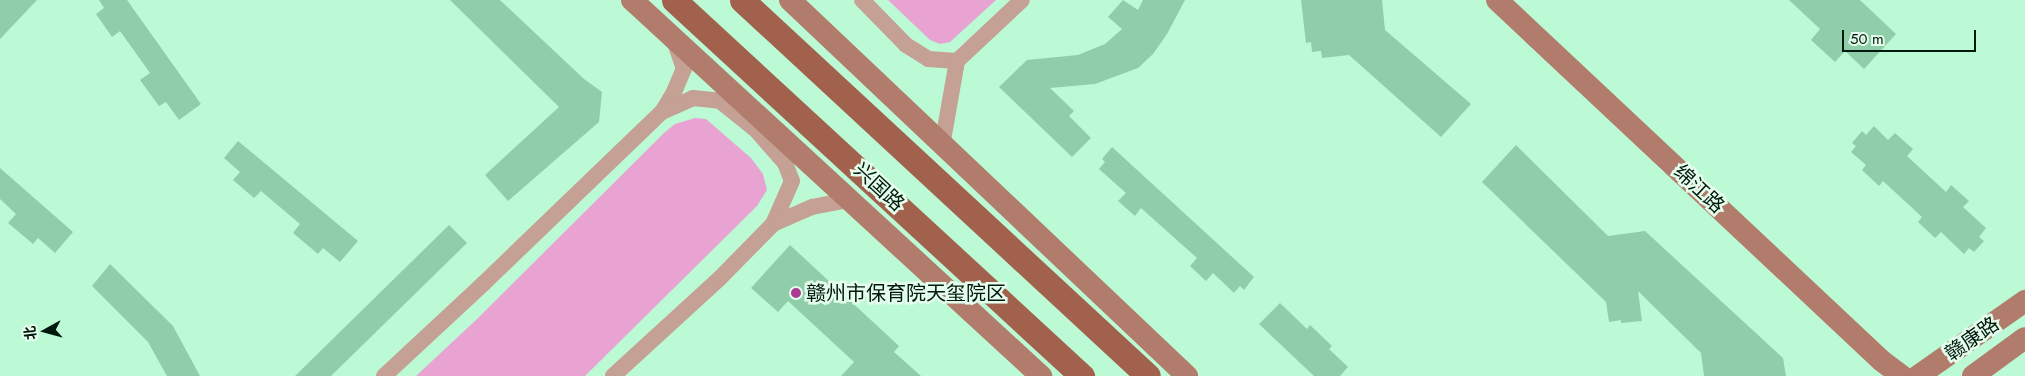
<!DOCTYPE html>
<html>
<head>
<meta charset="utf-8">
<style>
  body { margin:0 }
  #map { position:relative; width:2025px; height:376px; overflow:hidden; background:#bbfad4; font-family:Jost,"Noto Sans SC",sans-serif }
  div>[style] { position:absolute }
  .green>* { inset:0; background:#e8a3d3 }
  .building>* { inset:0; background:#90ceaa }
  .street>* { height:16px; margin:-8px; padding:0 8px; transform-origin:8px; border-radius:8px; background:#c5a094 }
  .secondary>* { height:22px; margin:-11px; padding:0 11px; transform-origin:11px; border-radius:11px; background:#b17c6b }
  .primary>* { height:25px; margin:-12.5px; padding:0 12.5px; transform-origin:12.5px; border-radius:12.5px; background:#a2614d }
  .dots>* { width:14px; height:14px; translate:-50% -50%; box-sizing:border-box; border:2px solid #e4fded; border-radius:50% }
  span { translate:-50% -50%; white-space:nowrap; text-align:center; line-height:1.15; -webkit-text-stroke:5px #e4fded; paint-order:stroke }
  .street-label { font-size:20px; color:#01180c }
  .poi-label { font-size:20px; color:#01180c }
  .left { translate:0 -50%; text-align:left }
  .north { position:absolute; left:20px; top:306px; width:50px; height:50px; -webkit-text-stroke:4px #e4fded; paint-order:stroke; rotate:263deg; font-size:14px; font-weight:700; line-height:20px; text-align:center; color:#01180c }
  .north::after { content:''; display:block; margin:auto; width:18px; height:22px; background:#01180c; clip-path:polygon(50% 0,100% 100%,50% 72%,0 100%) }
  .scale { position:absolute; left:1842px; top:30px; width:134px; height:22px; box-sizing:border-box; border:2px solid #01180c; border-top:0; padding-left:6px; font-size:15px; line-height:18px; white-space:nowrap; color:#01180c; -webkit-text-stroke:4px #e4fded; paint-order:stroke }
</style>
</head>
<body>
<div id="map">
  <div class="green">
    <i style="clip-path:polygon(888px 0,996px 0,950px 42px,940px 44px,930px 40px)"></i>
    <i style="clip-path:polygon(695px 118px,706px 119px,751px 158px,763px 174px,767px 190px,757px 206px,585px 376px,416px 376px,477px 319px,665px 132px,675px 124px)"></i>
  </div>
  <div class="building">
    <i style="clip-path:polygon(0 0,37px 0,0 39px)"></i>
    <i style="clip-path:polygon(99px 0,127px 0,201px 104px,179px 120px,166px 102px,159px 106px,140px 80px,150px 73px,120px 31px,112px 37px,96px 14px,104px 8px)"></i>
    <i style="clip-path:polygon(450px 0,500px 0,584px 79px,602px 92px,599px 122px,508px 201px,485px 175px,559px 107px)"></i>
    <i style="clip-path:polygon(1123px 0,1138px 10px,1143px 0,1185px 0,1167px 34px,1153px 54px,1138px 68px,1095px 84px,1050px 88px,1074px 111px,1069px 116px,1091px 138px,1072px 157px,999px 87px,1027px 60px,1078px 55px,1105px 44px,1122px 29px,1108px 17px)"></i>
    <i style="clip-path:polygon(1301px 0,1382px 0,1385px 30px,1471px 104px,1441px 137px,1349px 55px,1322px 58px,1321px 51px,1312px 52px,1311px 42px,1306px 43px)"></i>
    <i style="clip-path:polygon(1789px 0,1860px 0,1896px 34px,1864px 69px,1845px 51px,1835px 62px,1811px 40px,1820px 29px)"></i>
    <i style="clip-path:polygon(1874px 126px,1888px 140px,1895px 133px,1913px 149px,1907px 156px,1946px 192px,1951px 185px,1969px 201px,1963px 207px,1986px 228px,1979px 237px,1984px 241px,1974px 252px,1969px 248px,1964px 254px,1941px 232px,1935px 238px,1918px 222px,1922px 217px,1883px 181px,1879px 186px,1862px 170px,1866px 165px,1851px 152px,1856px 146px,1852px 143px,1862px 131px,1866px 135px)"></i>
    <i style="clip-path:polygon(238px 141px,358px 241px,340px 262px,323px 248px,318px 254px,293px 233px,300px 224px,261px 191px,254px 198px,233px 180px,240px 172px,224px 158px)"></i>
    <i style="clip-path:polygon(1516px 145px,1608px 236px,1645px 231px,1783px 358px,1786px 376px,1704px 376px,1701px 353px,1638px 291px,1642px 321px,1621px 323px,1621px 320px,1609px 322px,1606px 302px,1482px 182px)"></i>
    <i style="clip-path:polygon(1112px 147px,1254px 277px,1244px 290px,1240px 286px,1234px 293px,1213px 273px,1206px 281px,1190px 266px,1197px 258px,1141px 208px,1135px 216px,1118px 201px,1126px 193px,1099px 169px,1105px 162px,1102px 159px)"></i>
    <i style="clip-path:polygon(0 168px,73px 232px,55px 253px,38px 238px,33px 244px,8px 223px,16px 214px,0 199px)"></i>
    <i style="clip-path:polygon(449px 225px,467px 243px,331px 376px,295px 376px)"></i>
    <i style="clip-path:polygon(790px 245px,899px 346px,894px 352px,921px 376px,841px 376px,854px 362px,788px 301px,778px 312px,751px 288px)"></i>
    <i style="clip-path:polygon(110px 264px,173px 326px,200px 376px,167px 376px,148px 342px,92px 286px)"></i>
    <i style="clip-path:polygon(1280px 303px,1307px 329px,1310px 325px,1332px 346px,1329px 349px,1348px 367px,1340px 376px,1314px 376px,1259px 324px)"></i>
  </div>
  <div class="street">
    <i style="left:862px;top:0;width:63px;rotate:45.6deg"></i>
    <i style="left:906px;top:45px;width:26px;rotate:32deg"></i>
    <i style="left:928px;top:59px;width:29px;rotate:4deg"></i>
    <i style="left:957px;top:61px;width:89px;rotate:-43.2deg"></i>
    <i style="left:662px;top:112px;width:34px;rotate:-24deg"></i>
    <i style="left:693px;top:98px;width:27px;rotate:6deg"></i>
    <i style="left:720px;top:101px;width:46px;rotate:38.9deg"></i>
    <i style="left:756px;top:130px;width:44px;rotate:48.7deg"></i>
    <i style="left:785px;top:163px;width:19px;rotate:69deg"></i>
    <i style="left:792px;top:181px;width:47px;rotate:113.8deg"></i>
    <i style="left:942px;top:146px;width:86px;rotate:-80deg"></i>
    <i style="left:384px;top:376px;width:135px;rotate:-42.9deg"></i>
    <i style="left:483px;top:284px;width:248px;rotate:-43.9deg"></i>
    <i style="left:662px;top:112px;width:23px;rotate:-59deg"></i>
    <i style="left:674px;top:92px;width:25px;rotate:-67deg"></i>
    <i style="left:684px;top:69px;width:31px;rotate:-109deg"></i>
    <i style="left:613px;top:376px;width:145px;rotate:-42.5deg"></i>
    <i style="left:720px;top:278px;width:76px;rotate:-45.5deg"></i>
    <i style="left:773px;top:224px;width:43px;rotate:-23.6deg"></i>
    <i style="left:812px;top:207px;width:36px;rotate:-11deg"></i>
  </div>
  <div class="secondary">
    <i style="left:632px;top:0;width:556px;rotate:42.59deg"></i>
    <i style="left:790px;top:0;width:547px;rotate:43.44deg"></i>
    <i style="left:1497px;top:0;width:528px;rotate:43.16deg"></i>
    <i style="left:1882px;top:361px;width:25px;rotate:37deg"></i>
    <i style="left:1918px;top:376px;width:131px;rotate:-35deg"></i>
    <i style="left:1973px;top:376px;width:64px;rotate:-36.2deg"></i>
  </div>
  <div class="primary">
    <i style="left:674px;top:0;width:555px;rotate:42.66deg"></i>
    <i style="left:742px;top:0;width:553px;rotate:42.8deg"></i>
  </div>
  <div class="dots">
    <i style="left:796px;top:293px;background:#ad3993"></i>
  </div>
  <div class="street-label">
    <span style="left:879px;top:187px;rotate:43deg">兴国路</span>
    <span style="left:1699px;top:189px;rotate:43deg">绵江路</span>
    <span style="left:1972px;top:339px;rotate:-35deg">赣康路</span>
  </div>
  <div class="poi-label">
    <span class="left" style="left:806px;top:293px">赣州市保育院天玺院区</span>
  </div>
  <div class="north">北</div>
  <div class="scale">50 m</div>
</div>
</body>
</html>
